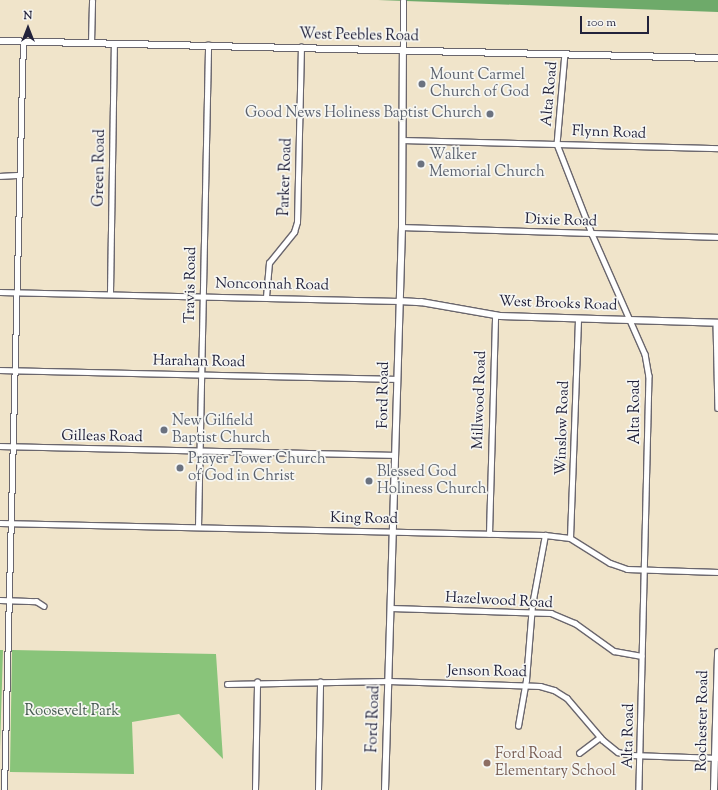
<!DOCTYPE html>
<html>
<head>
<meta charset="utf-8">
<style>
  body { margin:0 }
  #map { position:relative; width:718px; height:790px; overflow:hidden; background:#f0e4ca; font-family:"Sorts Mill Goudy",serif }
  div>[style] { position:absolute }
  .green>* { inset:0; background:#89c47a }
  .forest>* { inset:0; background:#6eaa6a }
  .roads { filter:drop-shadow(1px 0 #6a666d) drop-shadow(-1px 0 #6a666d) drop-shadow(0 1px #6a666d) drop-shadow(0 -1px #6a666d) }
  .street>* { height:4.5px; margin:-2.25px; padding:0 2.25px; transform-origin:2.25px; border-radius:2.25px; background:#fff }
  .secondary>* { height:6px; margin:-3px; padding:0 3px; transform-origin:3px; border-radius:3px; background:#fff }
  .dots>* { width:11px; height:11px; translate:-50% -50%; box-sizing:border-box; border:2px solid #f6f6f2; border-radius:50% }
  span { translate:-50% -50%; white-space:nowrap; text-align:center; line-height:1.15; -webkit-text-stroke:3.5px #f6f6f2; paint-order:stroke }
  .street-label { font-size:15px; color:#22223b }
  .worship-label { font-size:15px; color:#5b616d }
  .left { translate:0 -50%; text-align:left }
  .right { translate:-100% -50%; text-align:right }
  .park-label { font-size:15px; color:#465b51 }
  .education-label { font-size:15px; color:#785e54 }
  .north { position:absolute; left:8px; top:8px; width:40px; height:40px; -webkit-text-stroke:3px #f6f6f2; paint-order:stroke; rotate:0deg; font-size:11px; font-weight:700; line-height:16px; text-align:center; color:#22223b }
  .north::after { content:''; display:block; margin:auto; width:14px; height:18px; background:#22223b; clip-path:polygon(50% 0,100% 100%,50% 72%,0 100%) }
  .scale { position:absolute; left:580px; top:16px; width:69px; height:18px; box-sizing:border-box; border:2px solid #22223b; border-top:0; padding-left:5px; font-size:12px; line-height:14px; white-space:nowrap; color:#22223b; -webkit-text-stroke:3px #f6f6f2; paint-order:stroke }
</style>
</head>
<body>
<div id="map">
  <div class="green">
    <i style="clip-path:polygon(0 650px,3px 650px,0 749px)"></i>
    <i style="clip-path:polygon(12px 650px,216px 654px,223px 759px,179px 714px,132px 722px,134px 774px,10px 772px)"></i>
  </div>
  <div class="forest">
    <i style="clip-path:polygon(378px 0,718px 0,718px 12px)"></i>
  </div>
  <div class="roads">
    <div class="street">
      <i style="left:91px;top:43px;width:42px;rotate:-88.6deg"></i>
      <i style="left:403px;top:49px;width:48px;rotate:-90deg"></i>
      <i style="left:565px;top:53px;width:91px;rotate:95deg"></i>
      <i style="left:557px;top:144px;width:97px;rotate:68.7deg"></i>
      <i style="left:592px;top:234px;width:131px;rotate:66.2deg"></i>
      <i style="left:645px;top:354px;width:22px;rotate:80deg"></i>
      <i style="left:649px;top:376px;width:414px;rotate:91.4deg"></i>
      <i style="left:404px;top:140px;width:314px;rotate:1.5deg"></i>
      <i style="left:0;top:176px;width:19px;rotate:-3deg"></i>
      <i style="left:402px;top:227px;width:316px;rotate:1.8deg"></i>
      <i style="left:0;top:292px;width:399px;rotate:1.3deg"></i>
      <i style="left:110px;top:293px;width:249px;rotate:-89.1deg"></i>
      <i style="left:266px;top:297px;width:34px;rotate:-85deg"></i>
      <i style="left:269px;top:263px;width:40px;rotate:-51deg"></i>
      <i style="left:294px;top:232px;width:10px;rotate:-73deg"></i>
      <i style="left:297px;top:222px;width:175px;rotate:-88.7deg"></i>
      <i style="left:716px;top:323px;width:85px;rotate:88.7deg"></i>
      <i style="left:0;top:370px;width:397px;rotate:1.3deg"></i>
      <i style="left:0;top:446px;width:395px;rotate:1.3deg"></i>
      <i style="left:0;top:523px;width:545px;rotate:1.26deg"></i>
      <i style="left:545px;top:535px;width:25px;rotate:7deg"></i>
      <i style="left:570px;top:538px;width:47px;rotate:32deg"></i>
      <i style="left:610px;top:563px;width:18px;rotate:19deg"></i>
      <i style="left:627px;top:569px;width:91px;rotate:1.9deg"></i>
      <i style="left:198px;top:527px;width:482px;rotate:-88.8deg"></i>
      <i style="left:489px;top:534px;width:219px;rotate:-88.4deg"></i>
      <i style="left:570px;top:538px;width:219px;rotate:-87.9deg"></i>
      <i style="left:0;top:600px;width:36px;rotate:2deg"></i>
      <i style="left:36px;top:601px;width:9px;rotate:32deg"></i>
      <i style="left:391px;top:608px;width:160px;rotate:1.8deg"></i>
      <i style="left:551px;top:613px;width:26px;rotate:23deg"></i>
      <i style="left:575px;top:623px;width:48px;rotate:35.7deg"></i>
      <i style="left:614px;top:651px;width:28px;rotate:10deg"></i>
      <i style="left:227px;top:684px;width:162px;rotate:-1.1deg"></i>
      <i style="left:389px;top:681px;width:151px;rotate:1.9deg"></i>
      <i style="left:540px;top:686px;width:15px;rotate:16deg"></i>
      <i style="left:554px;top:690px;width:15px;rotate:32deg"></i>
      <i style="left:567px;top:698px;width:55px;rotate:49.4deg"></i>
      <i style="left:603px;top:740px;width:19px;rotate:39deg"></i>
      <i style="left:618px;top:752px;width:13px;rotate:13deg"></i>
      <i style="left:631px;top:755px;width:87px;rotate:2deg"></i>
      <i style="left:518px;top:726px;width:47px;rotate:-80.1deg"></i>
      <i style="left:526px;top:680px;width:75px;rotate:-85.4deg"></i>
      <i style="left:532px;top:605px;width:71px;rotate:-79.5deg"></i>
      <i style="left:579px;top:753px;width:26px;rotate:-37deg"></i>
      <i style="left:4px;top:790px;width:749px;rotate:-88.55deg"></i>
      <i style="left:255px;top:790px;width:108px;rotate:-88.9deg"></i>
      <i style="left:318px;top:790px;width:108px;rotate:-88.9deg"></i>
    </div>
    <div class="secondary">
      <i style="left:0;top:41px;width:718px;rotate:1.36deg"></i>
      <i style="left:399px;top:301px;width:22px;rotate:3deg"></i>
      <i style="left:421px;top:302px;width:80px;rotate:10deg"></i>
      <i style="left:500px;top:316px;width:218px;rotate:1.8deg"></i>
      <i style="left:385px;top:790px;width:563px;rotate:-88.27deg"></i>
      <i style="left:402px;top:227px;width:178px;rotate:-89.7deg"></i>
      <i style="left:714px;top:790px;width:138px;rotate:-88.3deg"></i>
    </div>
  </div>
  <div class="dots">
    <i style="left:422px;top:84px;background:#6b7280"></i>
    <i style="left:490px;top:114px;background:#6b7280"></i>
    <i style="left:421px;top:164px;background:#6b7280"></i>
    <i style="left:164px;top:430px;background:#6b7280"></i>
    <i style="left:180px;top:468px;background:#6b7280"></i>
    <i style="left:369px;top:481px;background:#6b7280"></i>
    <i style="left:487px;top:763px;background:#8d6e63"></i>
  </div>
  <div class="street-label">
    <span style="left:359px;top:36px;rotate:1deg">West Peebles Road</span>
    <span style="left:550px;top:94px;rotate:-85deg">Alta Road</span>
    <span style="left:609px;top:133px;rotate:2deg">Flynn Road</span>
    <span style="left:100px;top:168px;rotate:-89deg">Green Road</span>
    <span style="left:286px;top:177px;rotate:-88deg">Parker Road</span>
    <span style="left:561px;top:221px;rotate:2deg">Dixie Road</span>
    <span style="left:191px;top:285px;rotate:-89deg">Travis Road</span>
    <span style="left:272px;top:285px;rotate:1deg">Nonconnah Road</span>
    <span style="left:558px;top:304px;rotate:2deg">West Brooks Road</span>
    <span style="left:199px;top:362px;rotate:1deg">Harahan Road</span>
    <span style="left:384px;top:395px;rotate:-89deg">Ford Road</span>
    <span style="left:480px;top:400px;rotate:-88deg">Millwood Road</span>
    <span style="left:636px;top:412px;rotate:-90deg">Alta Road</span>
    <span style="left:563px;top:428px;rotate:-88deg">Winslow Road</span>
    <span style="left:102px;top:437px;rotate:1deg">Gilleas Road</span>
    <span style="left:364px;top:519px;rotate:1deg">King Road</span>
    <span style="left:499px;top:601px;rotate:3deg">Hazelwood Road</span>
    <span style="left:487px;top:672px;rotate:1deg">Jenson Road</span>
    <span style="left:374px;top:719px;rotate:-88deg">Ford Road</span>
    <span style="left:703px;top:721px;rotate:-89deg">Rochester Road</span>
    <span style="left:629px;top:736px;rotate:-89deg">Alta Road</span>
  </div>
  <div class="worship-label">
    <span class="left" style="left:430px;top:84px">Mount Carmel<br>Church of God</span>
    <span class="right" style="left:482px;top:114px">Good News Holiness Baptist Church</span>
    <span class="left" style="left:429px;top:164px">Walker<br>Memorial Church</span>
    <span class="left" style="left:172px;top:430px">New Gilfield<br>Baptist Church</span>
    <span class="left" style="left:188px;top:468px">Prayer Tower Church<br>of God in Christ</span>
    <span class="left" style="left:377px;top:481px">Blessed God<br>Holiness Church</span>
  </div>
  <div class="park-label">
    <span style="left:72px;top:712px">Roosevelt Park</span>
  </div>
  <div class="education-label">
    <span class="left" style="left:495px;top:763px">Ford Road<br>Elementary School</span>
  </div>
  <div class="north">N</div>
  <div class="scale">100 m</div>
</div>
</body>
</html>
